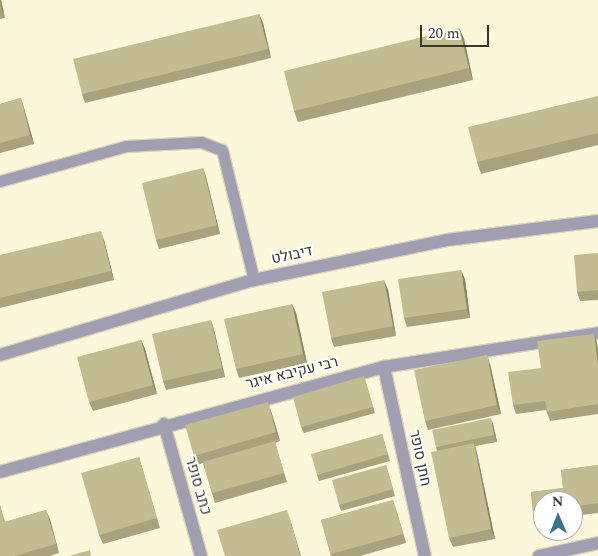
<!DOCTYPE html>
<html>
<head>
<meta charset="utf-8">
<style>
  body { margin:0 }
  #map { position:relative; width:598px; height:556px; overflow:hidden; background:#fcf7da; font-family:Spectral,Heebo,serif }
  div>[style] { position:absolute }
  .roads { filter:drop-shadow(1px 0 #d9d4bb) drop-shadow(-1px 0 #d9d4bb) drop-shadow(0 1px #d9d4bb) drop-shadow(0 -1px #d9d4bb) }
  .lane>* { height:11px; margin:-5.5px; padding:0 5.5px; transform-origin:5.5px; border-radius:5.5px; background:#a09eb0 }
  .street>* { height:12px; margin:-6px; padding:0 6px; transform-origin:6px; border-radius:6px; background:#a09eb0 }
  .wall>* { inset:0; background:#a9a27d }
  .shaded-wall>* { inset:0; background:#898466 }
  .building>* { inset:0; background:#c4bc91 }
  span { translate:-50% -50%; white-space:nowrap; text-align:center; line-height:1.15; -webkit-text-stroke:4px #fff; paint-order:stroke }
  .street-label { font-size:15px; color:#39372c }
  .north { position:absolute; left:533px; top:491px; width:50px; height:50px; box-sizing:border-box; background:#fff; border:1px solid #b0afab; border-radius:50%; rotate:359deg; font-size:14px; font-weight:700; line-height:20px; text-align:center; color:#39372c }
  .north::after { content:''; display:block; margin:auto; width:18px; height:22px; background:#357689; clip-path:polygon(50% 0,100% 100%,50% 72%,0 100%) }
  .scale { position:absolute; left:420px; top:25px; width:69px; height:22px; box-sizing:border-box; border:2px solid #39372c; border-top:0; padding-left:6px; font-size:15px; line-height:18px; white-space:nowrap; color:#39372c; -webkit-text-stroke:4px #fff; paint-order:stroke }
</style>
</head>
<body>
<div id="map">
  <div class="roads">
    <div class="lane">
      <i style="left:0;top:181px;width:131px;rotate:-15.5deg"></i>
      <i style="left:126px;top:146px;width:75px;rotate:-3.1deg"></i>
      <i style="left:201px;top:142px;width:22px;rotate:21deg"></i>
      <i style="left:222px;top:150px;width:134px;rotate:76.2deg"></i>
    </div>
    <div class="street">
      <i style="left:0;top:355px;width:265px;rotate:-16.5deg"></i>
      <i style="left:254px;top:280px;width:197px;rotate:-11.7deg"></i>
      <i style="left:447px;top:240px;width:152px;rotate:-7.2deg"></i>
      <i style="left:384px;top:367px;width:193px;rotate:77.8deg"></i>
      <i style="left:164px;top:424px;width:137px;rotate:74.3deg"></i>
      <i style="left:0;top:472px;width:398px;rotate:-15.3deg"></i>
      <i style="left:384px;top:367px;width:217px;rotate:-9deg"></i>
      <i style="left:539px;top:556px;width:60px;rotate:-12.4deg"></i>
    </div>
  </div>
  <div class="wall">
    <i style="clip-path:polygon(0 0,1px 0,5px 18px,0 19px)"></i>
    <i style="clip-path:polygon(259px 14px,263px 23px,271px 58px,85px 103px,82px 94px)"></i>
    <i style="clip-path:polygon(459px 28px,464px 39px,473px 80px,298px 122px,294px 111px)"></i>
    <i style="clip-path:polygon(598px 96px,598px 145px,481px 174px,477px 162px)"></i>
    <i style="clip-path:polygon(21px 98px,24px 108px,34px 144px,0 153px,0 104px)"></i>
    <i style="clip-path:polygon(203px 168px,206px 177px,220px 234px,159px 249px,156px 240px)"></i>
    <i style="clip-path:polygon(104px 240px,114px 280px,0 308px,0 255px)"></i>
    <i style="clip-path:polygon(598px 253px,598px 300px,580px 301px,577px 292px)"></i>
    <i style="clip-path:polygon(465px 279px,470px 318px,407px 327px,404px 318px)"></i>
    <i style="clip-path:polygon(384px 280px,388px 290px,396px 336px,334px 347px,331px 338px)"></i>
    <i style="clip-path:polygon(292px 304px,296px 313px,307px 363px,239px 378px,236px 369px)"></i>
    <i style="clip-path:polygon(211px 320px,214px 330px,225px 377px,166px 390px,163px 381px)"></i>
    <i style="clip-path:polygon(141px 340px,145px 349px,157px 394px,93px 411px,89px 402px)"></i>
    <i style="clip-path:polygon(597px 343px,598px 349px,598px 414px,550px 421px,546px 410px,516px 414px,513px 405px)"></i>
    <i style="clip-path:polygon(490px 364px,501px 414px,428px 430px,425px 421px)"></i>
    <i style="clip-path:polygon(364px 376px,375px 413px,304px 433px,301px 427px)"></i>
    <i style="clip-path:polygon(271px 411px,280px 441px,275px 443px,287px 482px,215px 503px,203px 463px,197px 465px,194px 456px)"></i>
    <i style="clip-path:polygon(493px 424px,497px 442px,475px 446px,477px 453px,495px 539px,453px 547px,449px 538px,437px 451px,436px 447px)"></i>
    <i style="clip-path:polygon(382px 434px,390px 461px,319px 481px,317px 475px)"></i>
    <i style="clip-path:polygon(139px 457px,160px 528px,103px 544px,99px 535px)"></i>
    <i style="clip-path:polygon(386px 465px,395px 496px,341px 511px,339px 505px)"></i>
    <i style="clip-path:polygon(598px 465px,598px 513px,573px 516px,573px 501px,543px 501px,543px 521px,537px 521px,533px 512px,531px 492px,563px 488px,561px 470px)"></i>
    <i style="clip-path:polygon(393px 500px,406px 543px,360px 556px,331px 556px,321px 520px)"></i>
    <i style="clip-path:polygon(0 505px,5px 522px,46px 510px,59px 553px,50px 556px,0 556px)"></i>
  </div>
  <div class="shaded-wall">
    <i style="clip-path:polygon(0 0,1px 0,5px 18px,2px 9px)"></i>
    <i style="clip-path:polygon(259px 14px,263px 23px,271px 58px,268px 49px)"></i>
    <i style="clip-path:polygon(459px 28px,464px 39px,473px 80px,469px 68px)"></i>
    <i style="clip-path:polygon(21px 98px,24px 108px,34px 144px,30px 135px)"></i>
    <i style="clip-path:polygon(203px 168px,206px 177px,220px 234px,217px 225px)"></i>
    <i style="clip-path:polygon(101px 231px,104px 240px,114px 280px,111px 271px)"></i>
    <i style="clip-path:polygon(461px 270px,465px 279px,470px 318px,467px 309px)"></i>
    <i style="clip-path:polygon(384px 280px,388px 290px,396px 336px,393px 326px)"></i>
    <i style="clip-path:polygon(292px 304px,296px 313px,307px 363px,303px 354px)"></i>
    <i style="clip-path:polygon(211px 320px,214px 330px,225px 377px,222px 368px)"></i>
    <i style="clip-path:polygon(594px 334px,597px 343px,598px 365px)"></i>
    <i style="clip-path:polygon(141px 340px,145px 349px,157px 394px,153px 385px)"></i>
    <i style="clip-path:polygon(487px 355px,490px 364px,501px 414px,497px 405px)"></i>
    <i style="clip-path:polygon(268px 402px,271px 411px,280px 441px,276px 432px)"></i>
    <i style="clip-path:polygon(491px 418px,493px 424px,497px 442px,494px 435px)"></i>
    <i style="clip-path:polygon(474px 443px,477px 453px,495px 539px,491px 529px)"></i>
    <i style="clip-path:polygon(393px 500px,396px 509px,406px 543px,403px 534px)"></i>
    <i style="clip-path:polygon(46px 510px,50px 519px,59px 553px,56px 544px)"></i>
    <i style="clip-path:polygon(287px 510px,290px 519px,301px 556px,300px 556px)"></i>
  </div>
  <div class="building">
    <i style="clip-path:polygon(259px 14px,268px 49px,82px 94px,73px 59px)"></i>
    <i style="clip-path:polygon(459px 28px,469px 68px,294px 111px,284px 71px)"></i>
    <i style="clip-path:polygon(598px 96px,598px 133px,477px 162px,468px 127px)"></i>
    <i style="clip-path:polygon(21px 98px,30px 135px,0 143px,0 104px)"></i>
    <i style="clip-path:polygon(203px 168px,217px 225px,156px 240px,142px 183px)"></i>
    <i style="clip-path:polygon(101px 231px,111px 271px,0 298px,0 255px)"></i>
    <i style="clip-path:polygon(598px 253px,598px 290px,577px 292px,574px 255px)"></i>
    <i style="clip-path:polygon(461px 270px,467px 309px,404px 318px,398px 279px)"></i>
    <i style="clip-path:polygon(384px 280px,393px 326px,331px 338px,322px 292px)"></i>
    <i style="clip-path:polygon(292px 304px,303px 354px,236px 369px,224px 319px)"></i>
    <i style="clip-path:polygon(211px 320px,222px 368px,163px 381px,152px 334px)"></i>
    <i style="clip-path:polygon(594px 334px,598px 365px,598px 404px,547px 412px,545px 401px,513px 405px,508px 372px,541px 368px,537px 341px)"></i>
    <i style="clip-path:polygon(141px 340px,153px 385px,89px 402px,77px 357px)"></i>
    <i style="clip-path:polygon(487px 355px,497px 405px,425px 421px,414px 370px)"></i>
    <i style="clip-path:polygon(364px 376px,373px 407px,301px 427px,293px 397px)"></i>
    <i style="clip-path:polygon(268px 402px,276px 432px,194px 456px,185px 425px)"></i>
    <i style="clip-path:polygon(491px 418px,494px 435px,436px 447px,432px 430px)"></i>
    <i style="clip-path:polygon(382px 434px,388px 454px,317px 475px,311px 454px)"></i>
    <i style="clip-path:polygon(275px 441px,284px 473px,212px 493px,203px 462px)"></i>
    <i style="clip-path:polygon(474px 443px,491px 529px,449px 538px,431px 452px)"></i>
    <i style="clip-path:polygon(139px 457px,157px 518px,99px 535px,81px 473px)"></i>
    <i style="clip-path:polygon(386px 465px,393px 489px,339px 505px,332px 480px)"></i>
    <i style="clip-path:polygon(598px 465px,598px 503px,573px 507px,573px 501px,543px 501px,543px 511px,533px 512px,531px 492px,563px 488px,561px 470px)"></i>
    <i style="clip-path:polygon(393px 500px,403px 534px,331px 554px,321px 520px)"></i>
    <i style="clip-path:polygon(0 507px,4px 522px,46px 510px,56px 544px,14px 556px,0 556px)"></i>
    <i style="clip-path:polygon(287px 510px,300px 556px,225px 556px,217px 530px)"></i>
    <i style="clip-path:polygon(90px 550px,91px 556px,69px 556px)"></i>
  </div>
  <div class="street-label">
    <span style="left:292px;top:255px;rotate:-12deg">דיבולט</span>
    <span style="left:292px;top:373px;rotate:-14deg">רבי עקיבא איגר</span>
    <span style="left:420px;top:458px;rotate:78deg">חתן סופר</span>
    <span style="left:198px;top:486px;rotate:74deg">כתב סופר</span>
  </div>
  <div class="north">N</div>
  <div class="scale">20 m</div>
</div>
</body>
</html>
